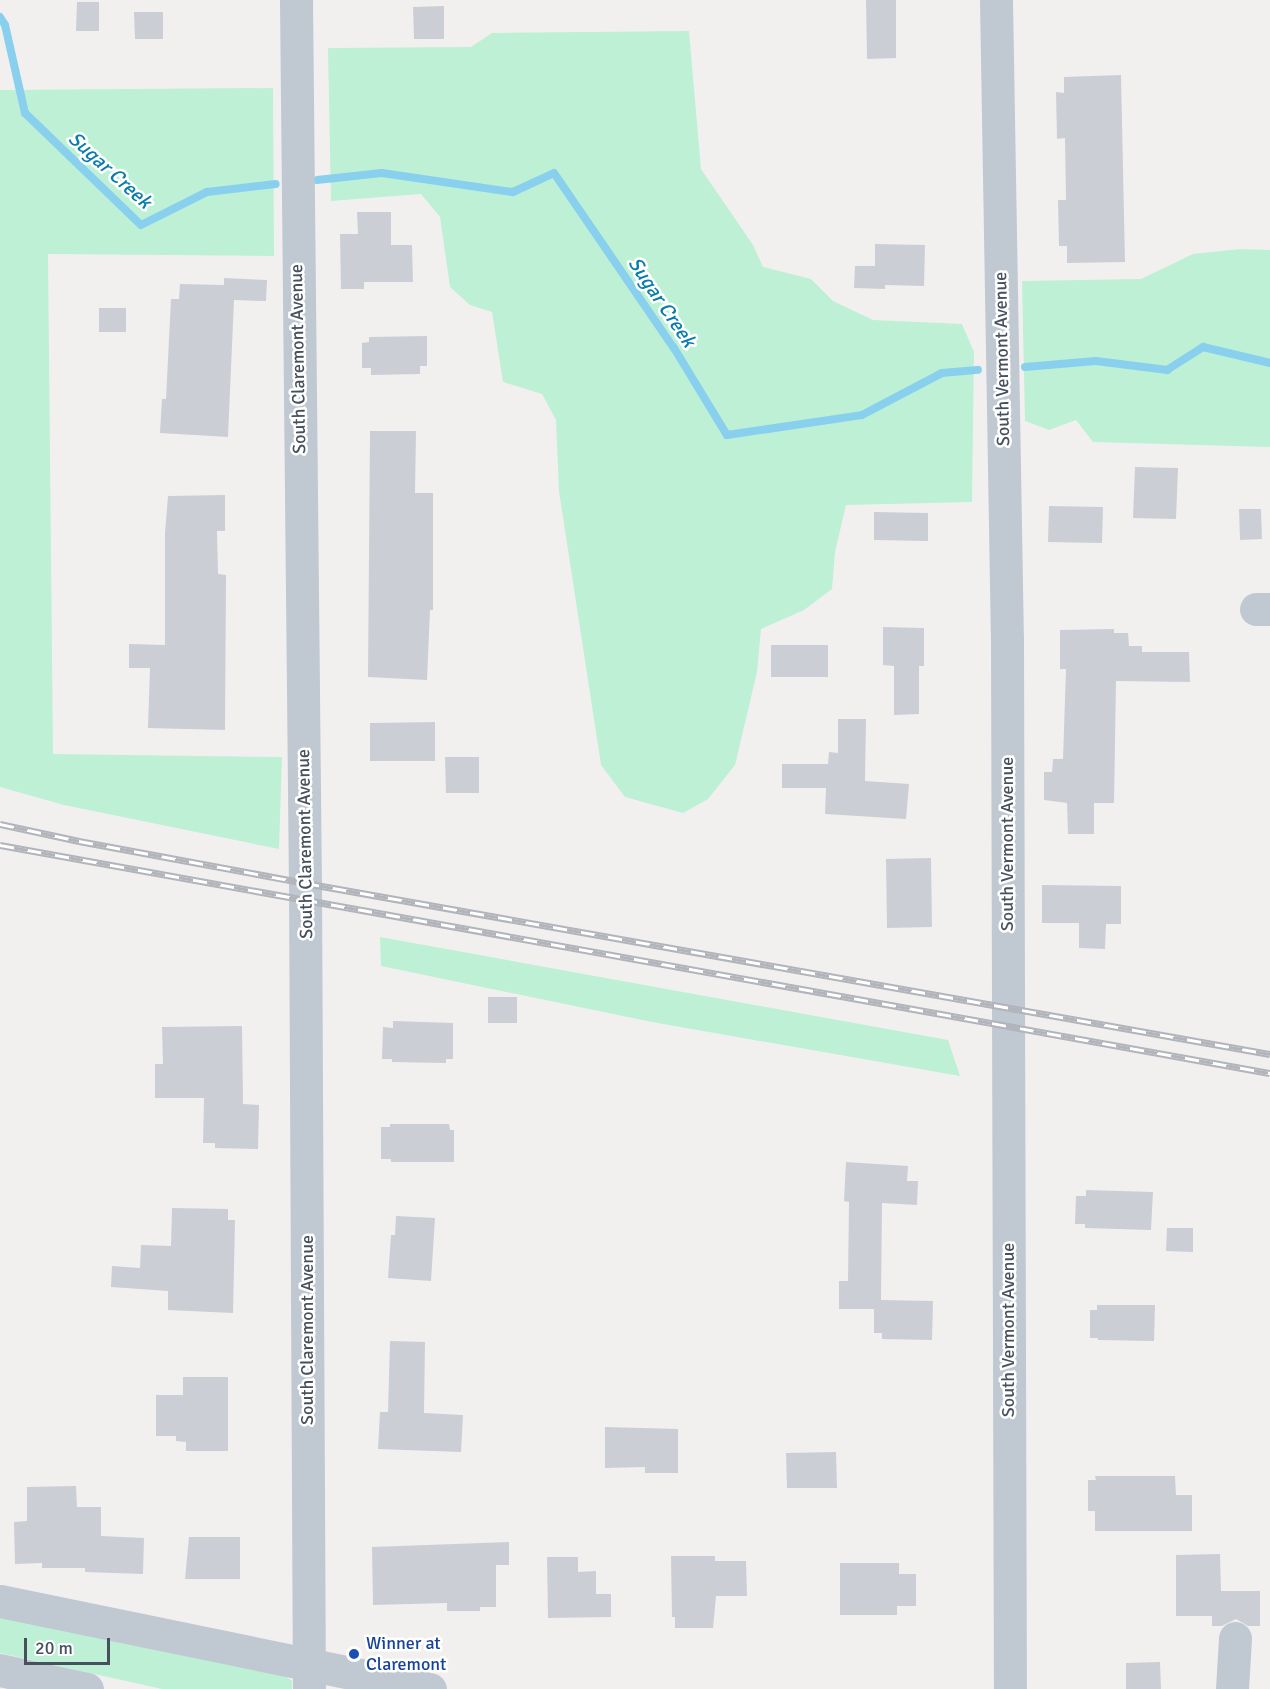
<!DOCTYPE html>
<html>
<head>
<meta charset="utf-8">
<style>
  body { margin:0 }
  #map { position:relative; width:1270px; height:1689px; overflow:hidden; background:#f2f0ef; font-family:Signika,sans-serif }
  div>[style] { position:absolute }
  .green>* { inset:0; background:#bdf0d5 }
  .stream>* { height:8px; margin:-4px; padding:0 4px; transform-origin:4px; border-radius:4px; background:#89d0ee }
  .building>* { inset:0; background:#cbced5 }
  .minor>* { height:33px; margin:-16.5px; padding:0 16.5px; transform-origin:16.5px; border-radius:16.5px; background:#c0c8d2 }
  .rail>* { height:7px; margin-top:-3.5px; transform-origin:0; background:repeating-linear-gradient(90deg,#fff 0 14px,#b1b4ba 0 28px); box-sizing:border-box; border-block:2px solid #b1b4ba }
  .dots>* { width:16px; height:16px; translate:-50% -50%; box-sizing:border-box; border:3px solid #fff; border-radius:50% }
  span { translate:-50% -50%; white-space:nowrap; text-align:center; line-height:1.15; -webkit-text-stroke:5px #fff; paint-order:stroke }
  .street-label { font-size:18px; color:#47515d }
  .transit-label { font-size:18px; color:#164399 }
  .left { translate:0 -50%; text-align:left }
  .water-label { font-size:20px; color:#097cae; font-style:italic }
  .scale { position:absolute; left:24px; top:1638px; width:86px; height:27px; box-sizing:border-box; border:3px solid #47515d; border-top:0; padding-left:8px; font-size:18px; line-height:21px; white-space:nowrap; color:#47515d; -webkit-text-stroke:4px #fff; paint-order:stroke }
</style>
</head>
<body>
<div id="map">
  <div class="green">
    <i style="clip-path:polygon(689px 31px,701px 169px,753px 245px,763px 267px,811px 279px,833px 301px,873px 320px,962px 324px,974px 352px,972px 502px,846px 505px,835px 552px,832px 589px,804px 610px,761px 629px,757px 672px,735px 765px,708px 799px,683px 813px,625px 797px,601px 765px,559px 491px,556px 420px,542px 394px,503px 382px,492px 312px,470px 305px,450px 287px,440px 217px,421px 194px,331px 201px,328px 48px,471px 47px,492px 33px)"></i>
    <i style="clip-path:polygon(273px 88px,274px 256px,48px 254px,53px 754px,282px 757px,279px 849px,64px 805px,0 787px,0 90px)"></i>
    <i style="clip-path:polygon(1240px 249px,1270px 250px,1270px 447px,1093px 442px,1076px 420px,1049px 430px,1025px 421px,1022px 281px,1141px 279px,1193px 254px)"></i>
    <i style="clip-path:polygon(380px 937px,948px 1040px,960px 1076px,652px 1022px,381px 966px)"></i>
    <i style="clip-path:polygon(0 1613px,280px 1672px,292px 1681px,292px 1689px,162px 1689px,0 1653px)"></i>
  </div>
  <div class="stream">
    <i style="left:0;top:17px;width:9px;rotate:58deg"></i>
    <i style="left:5px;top:25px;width:90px;rotate:77.2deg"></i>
    <i style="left:25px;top:113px;width:161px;rotate:44deg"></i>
    <i style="left:141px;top:225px;width:74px;rotate:-26.6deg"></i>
    <i style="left:207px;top:192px;width:69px;rotate:-6.6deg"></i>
    <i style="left:317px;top:180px;width:65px;rotate:-6.1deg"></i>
    <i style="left:382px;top:173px;width:132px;rotate:8.3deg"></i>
    <i style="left:513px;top:192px;width:45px;rotate:-24.9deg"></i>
    <i style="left:554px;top:173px;width:212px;rotate:55.6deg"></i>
    <i style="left:674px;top:348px;width:102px;rotate:58.7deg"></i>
    <i style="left:727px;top:435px;width:136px;rotate:-8.4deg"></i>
    <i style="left:862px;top:415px;width:90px;rotate:-27.7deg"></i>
    <i style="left:942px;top:373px;width:36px;rotate:-5deg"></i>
    <i style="left:1025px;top:367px;width:71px;rotate:-4.8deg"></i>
    <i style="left:1096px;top:361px;width:72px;rotate:7.2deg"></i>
    <i style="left:1167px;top:370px;width:43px;rotate:-32.6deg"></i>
    <i style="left:1203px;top:347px;width:69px;rotate:13.4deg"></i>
  </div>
  <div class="building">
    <i style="clip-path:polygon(866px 0,896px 0,896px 58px,867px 59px)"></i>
    <i style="clip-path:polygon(77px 2px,99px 2px,99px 31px,76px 31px)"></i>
    <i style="clip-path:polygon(444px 6px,444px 39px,414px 39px,413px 7px)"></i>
    <i style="clip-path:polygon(134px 12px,163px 12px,163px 39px,135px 39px)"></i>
    <i style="clip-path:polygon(1121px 75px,1125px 262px,1067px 263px,1067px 246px,1059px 246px,1058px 200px,1066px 200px,1065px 138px,1057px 139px,1056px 92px,1064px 93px,1064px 77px)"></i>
    <i style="clip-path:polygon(357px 212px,391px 212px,391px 245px,412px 245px,413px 282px,364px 282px,364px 289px,341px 289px,340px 234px,358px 234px)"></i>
    <i style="clip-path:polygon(875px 244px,925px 245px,924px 286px,885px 285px,885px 289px,854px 288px,855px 266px,875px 266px)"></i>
    <i style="clip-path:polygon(224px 278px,267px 280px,266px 301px,234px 300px,228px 437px,160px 433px,162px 399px,166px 399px,171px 299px,179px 299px,180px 284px,224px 285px)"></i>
    <i style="clip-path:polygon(99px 308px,126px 308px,126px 332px,99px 332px)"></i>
    <i style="clip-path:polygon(427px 336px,427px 366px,420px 366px,420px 374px,371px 375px,371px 368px,362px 368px,362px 343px,369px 342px,369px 337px)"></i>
    <i style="clip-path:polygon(370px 431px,416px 431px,415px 493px,433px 493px,433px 610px,430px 610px,427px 680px,368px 677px)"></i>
    <i style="clip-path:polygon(1135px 467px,1178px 468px,1176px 519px,1133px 518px)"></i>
    <i style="clip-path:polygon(225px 495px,225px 531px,217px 531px,218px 574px,226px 575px,225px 730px,148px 728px,150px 668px,129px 668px,129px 644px,165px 645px,165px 533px,168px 496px)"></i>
    <i style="clip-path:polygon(1049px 506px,1103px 507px,1102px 543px,1048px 542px)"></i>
    <i style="clip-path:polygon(1239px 509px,1261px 509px,1262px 539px,1240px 540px)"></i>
    <i style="clip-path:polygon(874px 512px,928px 513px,928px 541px,874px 540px)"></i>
    <i style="clip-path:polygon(883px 627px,924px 628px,924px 666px,919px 666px,919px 714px,894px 715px,894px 666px,883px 665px)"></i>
    <i style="clip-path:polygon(1114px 629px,1114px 633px,1128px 633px,1129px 646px,1142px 646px,1142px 652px,1189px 652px,1190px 682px,1116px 681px,1114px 803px,1094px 803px,1094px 834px,1068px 834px,1067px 803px,1044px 800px,1044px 772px,1052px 772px,1053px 759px,1063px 759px,1066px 669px,1060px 669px,1060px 630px)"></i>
    <i style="clip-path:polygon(771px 645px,828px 645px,828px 677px,771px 677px)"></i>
    <i style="clip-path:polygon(838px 719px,866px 719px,865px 781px,909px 784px,906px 819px,825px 814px,826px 788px,782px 788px,782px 764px,828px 764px,829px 752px,838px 753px)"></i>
    <i style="clip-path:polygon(435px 722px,435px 761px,370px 761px,370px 723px)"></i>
    <i style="clip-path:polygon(445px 757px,479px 757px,479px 793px,446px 793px)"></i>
    <i style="clip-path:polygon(931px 858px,932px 927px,887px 928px,886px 859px)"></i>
    <i style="clip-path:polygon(1042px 885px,1121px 886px,1121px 924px,1106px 924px,1105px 949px,1079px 948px,1079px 923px,1042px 923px)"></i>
    <i style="clip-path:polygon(488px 997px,517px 997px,517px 1023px,488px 1023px)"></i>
    <i style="clip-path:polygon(393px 1021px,453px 1023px,453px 1059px,446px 1059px,446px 1063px,392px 1062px,392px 1059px,382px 1059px,383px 1027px,393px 1028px)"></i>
    <i style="clip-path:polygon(242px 1026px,243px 1104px,259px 1105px,258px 1149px,215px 1148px,215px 1143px,203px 1143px,204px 1098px,155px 1098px,155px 1064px,163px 1064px,162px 1027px)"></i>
    <i style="clip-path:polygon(390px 1124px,449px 1124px,450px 1130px,454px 1130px,454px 1162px,391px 1162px,391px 1159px,381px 1159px,381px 1127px,390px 1127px)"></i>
    <i style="clip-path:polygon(846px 1162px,908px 1166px,907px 1181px,918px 1181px,917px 1205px,882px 1203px,881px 1300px,933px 1301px,932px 1340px,882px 1339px,882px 1333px,874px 1333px,874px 1309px,839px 1309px,839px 1281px,848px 1281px,849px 1202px,844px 1201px)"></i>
    <i style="clip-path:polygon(1086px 1190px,1153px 1192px,1151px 1230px,1085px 1228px,1085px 1224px,1075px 1224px,1076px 1196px,1086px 1196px)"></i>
    <i style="clip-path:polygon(172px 1208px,228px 1209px,228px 1220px,235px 1220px,233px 1313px,168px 1310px,168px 1291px,111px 1287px,112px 1266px,140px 1268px,141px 1245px,171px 1246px)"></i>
    <i style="clip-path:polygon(396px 1216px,435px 1218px,431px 1281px,388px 1278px,391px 1235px,395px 1235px)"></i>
    <i style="clip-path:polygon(1167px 1228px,1193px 1228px,1193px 1252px,1166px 1251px)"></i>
    <i style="clip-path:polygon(1097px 1305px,1155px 1305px,1154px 1341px,1098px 1340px,1098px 1338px,1090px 1338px,1090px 1310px,1097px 1310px)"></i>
    <i style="clip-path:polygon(390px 1341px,425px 1342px,424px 1413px,463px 1415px,461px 1452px,378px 1449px,380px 1412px,388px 1412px)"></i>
    <i style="clip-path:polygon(183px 1377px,228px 1377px,228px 1451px,186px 1451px,186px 1442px,176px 1441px,176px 1436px,156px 1436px,156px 1395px,183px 1395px)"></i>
    <i style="clip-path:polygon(605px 1427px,678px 1429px,678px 1473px,645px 1473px,645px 1467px,605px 1468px)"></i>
    <i style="clip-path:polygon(836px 1452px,837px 1488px,787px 1488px,786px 1453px)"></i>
    <i style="clip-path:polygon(1095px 1476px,1175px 1476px,1176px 1495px,1192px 1495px,1192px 1531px,1095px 1531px,1095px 1511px,1088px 1511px,1088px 1480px,1096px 1480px)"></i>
    <i style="clip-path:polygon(76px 1486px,77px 1507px,101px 1507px,101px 1536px,144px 1538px,143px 1574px,85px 1572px,85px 1568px,42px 1568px,42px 1563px,15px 1564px,14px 1522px,27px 1521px,27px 1487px)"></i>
    <i style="clip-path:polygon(189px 1537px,240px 1537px,240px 1579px,185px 1579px)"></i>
    <i style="clip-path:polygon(509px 1542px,509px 1565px,496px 1565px,496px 1607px,480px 1607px,480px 1611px,447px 1611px,447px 1603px,373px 1605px,372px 1547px)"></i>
    <i style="clip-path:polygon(1220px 1554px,1221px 1591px,1260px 1591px,1260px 1626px,1248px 1626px,1236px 1619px,1222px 1626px,1212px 1626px,1212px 1616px,1176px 1616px,1176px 1555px)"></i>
    <i style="clip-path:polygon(671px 1556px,715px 1556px,715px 1561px,746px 1561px,747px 1596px,716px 1596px,713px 1628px,675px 1628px,675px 1617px,672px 1617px)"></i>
    <i style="clip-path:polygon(547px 1557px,578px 1557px,578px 1572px,596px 1571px,596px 1594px,611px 1594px,611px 1617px,548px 1618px)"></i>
    <i style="clip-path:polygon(840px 1563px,899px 1563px,899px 1574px,916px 1574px,916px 1606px,897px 1606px,897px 1615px,840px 1615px)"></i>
    <i style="clip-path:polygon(1160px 1662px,1161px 1689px,1126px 1689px,1126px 1663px)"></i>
  </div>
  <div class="minor">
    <i style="left:296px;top:0;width:883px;rotate:89.42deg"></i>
    <i style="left:305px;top:883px;width:806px;rotate:89.72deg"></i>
    <i style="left:996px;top:0;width:640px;rotate:89.02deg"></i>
    <i style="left:1007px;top:640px;width:1049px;rotate:89.84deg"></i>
    <i style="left:1256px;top:609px;width:14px"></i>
    <i style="left:0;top:1601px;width:439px;rotate:11.6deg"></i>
    <i style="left:0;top:1670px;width:89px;rotate:12.3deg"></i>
    <i style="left:1232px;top:1689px;width:51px;rotate:-86.6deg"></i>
  </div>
  <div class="rail">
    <i style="left:0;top:824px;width:81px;rotate:12.1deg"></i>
    <i style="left:79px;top:841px;width:230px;rotate:10.5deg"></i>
    <i style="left:305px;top:883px;width:980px;rotate:10.05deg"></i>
    <i style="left:0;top:845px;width:1290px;rotate:10.18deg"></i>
  </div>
  <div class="dots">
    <i style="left:354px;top:1654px;background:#1a4fb4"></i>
  </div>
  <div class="street-label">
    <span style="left:298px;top:359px;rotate:-91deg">South Claremont Avenue</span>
    <span style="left:1002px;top:359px;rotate:-91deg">South Vermont Avenue</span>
    <span style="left:305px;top:844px;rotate:-91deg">South Claremont Avenue</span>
    <span style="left:1007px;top:844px;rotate:-90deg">South Vermont Avenue</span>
    <span style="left:307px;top:1330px;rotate:-90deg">South Claremont Avenue</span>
    <span style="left:1008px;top:1330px;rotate:-90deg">South Vermont Avenue</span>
  </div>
  <div class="transit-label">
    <span class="left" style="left:366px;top:1654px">Winner at<br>Claremont</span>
  </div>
  <div class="water-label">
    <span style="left:110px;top:170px;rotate:42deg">Sugar Creek</span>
    <span style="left:662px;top:302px;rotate:56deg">Sugar Creek</span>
  </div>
  <div class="scale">20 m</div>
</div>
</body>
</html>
